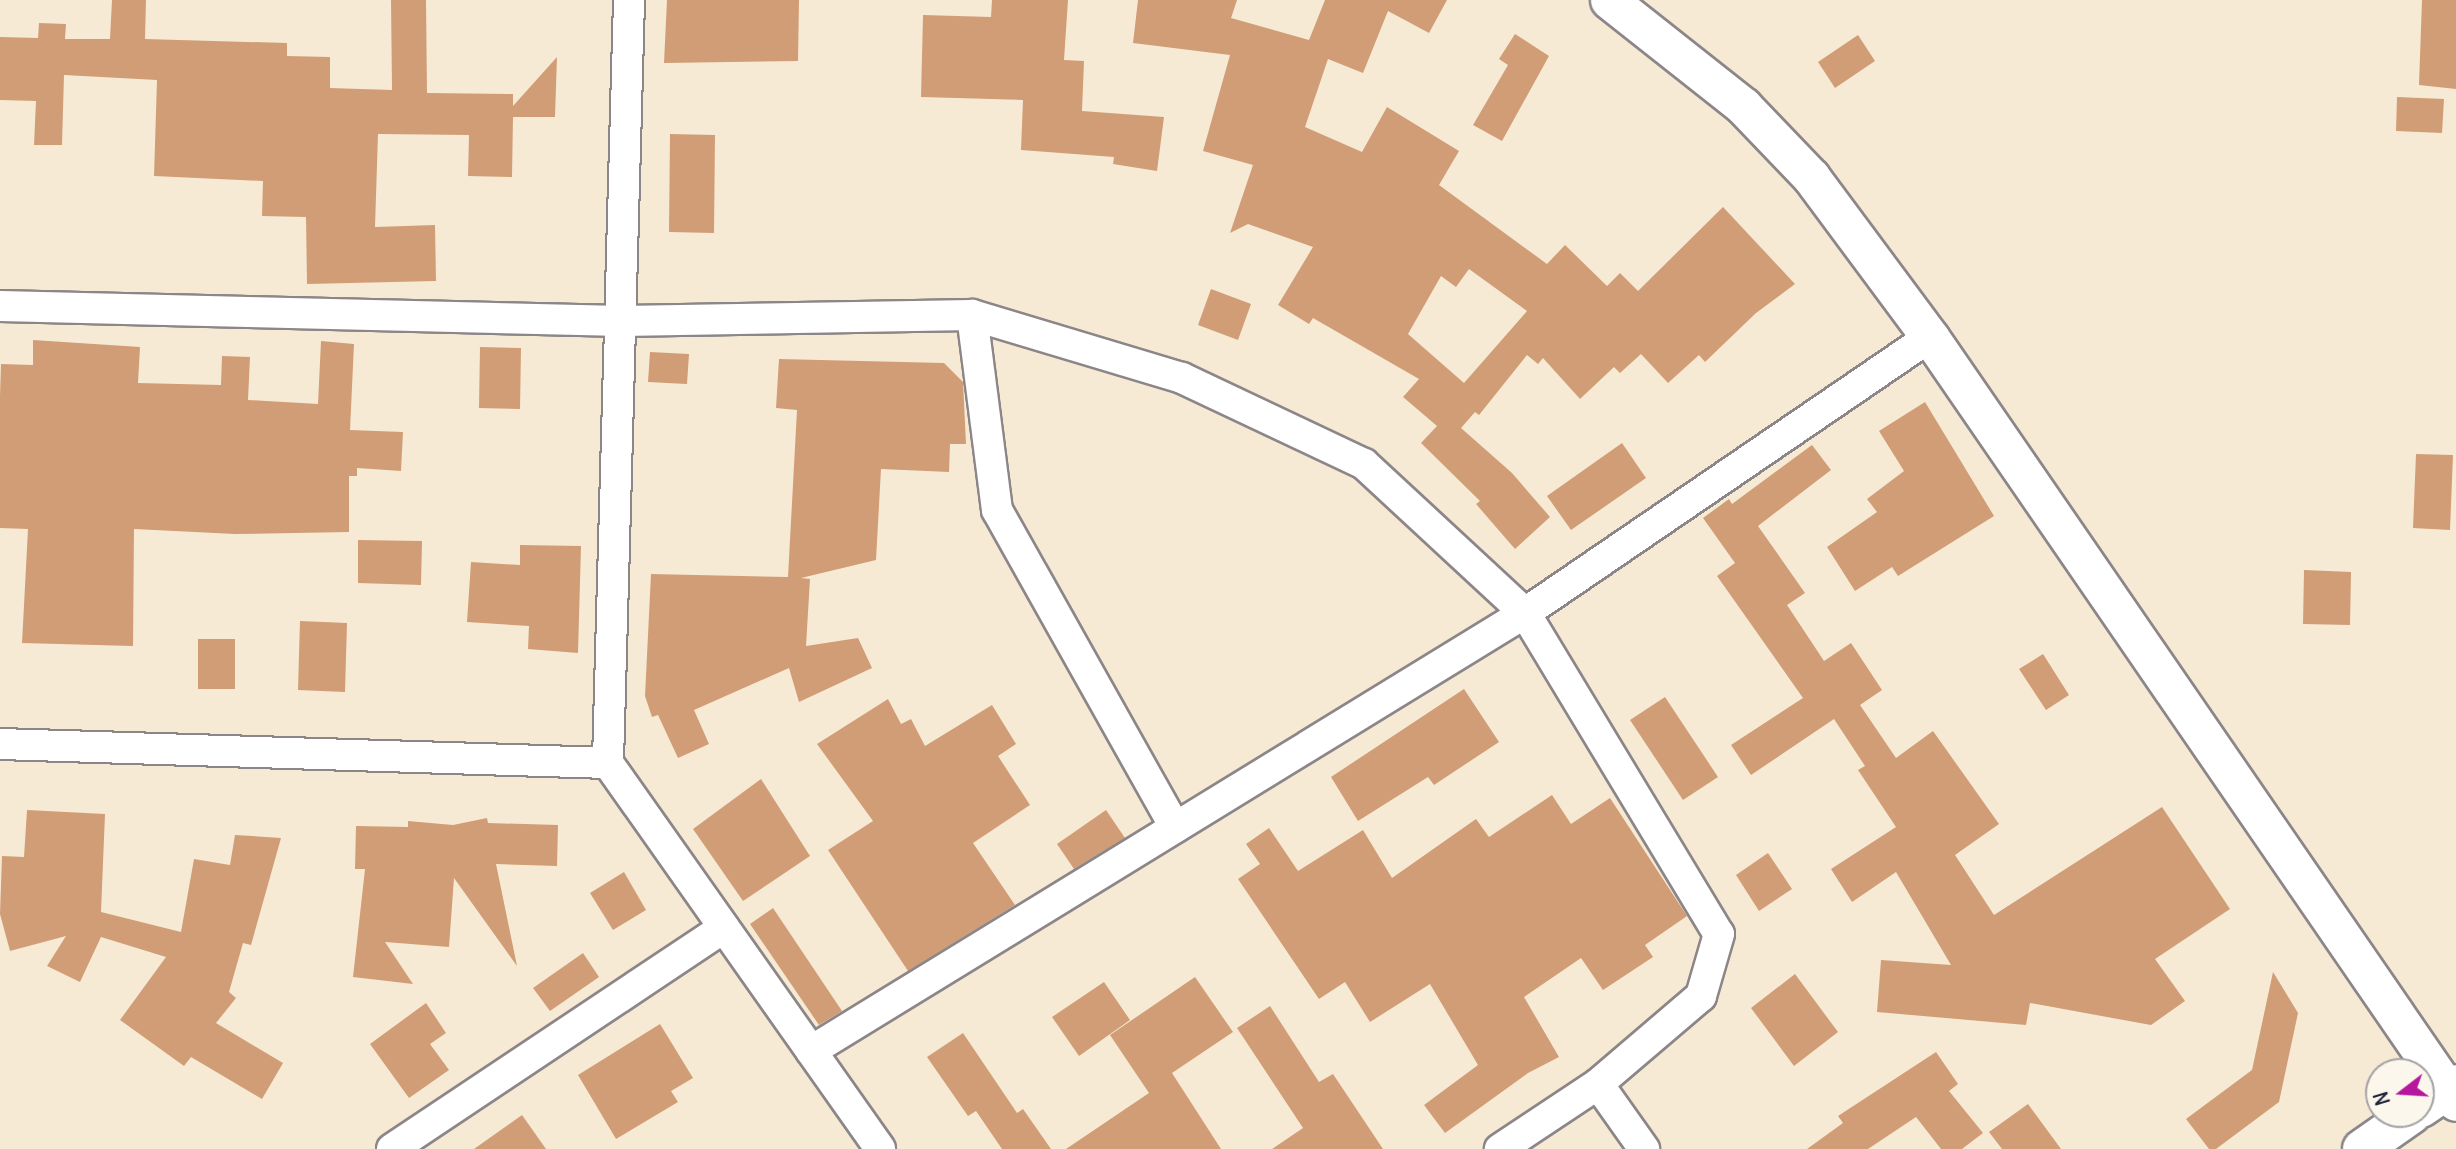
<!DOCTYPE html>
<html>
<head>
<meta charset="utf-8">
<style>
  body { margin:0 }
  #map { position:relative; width:2456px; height:1149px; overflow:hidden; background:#f7ead5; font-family:Delius,sans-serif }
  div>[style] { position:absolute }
  .building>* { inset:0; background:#d19d76 }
  .roads { filter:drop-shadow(2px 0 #8c8688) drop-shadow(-2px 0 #8c8688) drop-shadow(0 2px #8c8688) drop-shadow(0 -2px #8c8688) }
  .minor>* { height:30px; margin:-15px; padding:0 15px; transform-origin:15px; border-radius:15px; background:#fff }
  .tertiary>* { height:37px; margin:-18.5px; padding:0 18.5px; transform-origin:18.5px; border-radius:18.5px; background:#fff }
  .secondary>* { height:38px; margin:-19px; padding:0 19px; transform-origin:19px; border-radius:19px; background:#fff }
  span { translate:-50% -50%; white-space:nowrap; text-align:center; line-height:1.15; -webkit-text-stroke:5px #fbf7ec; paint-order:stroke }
  .north { position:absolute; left:2365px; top:1058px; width:70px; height:70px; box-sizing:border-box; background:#fbf7ec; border:2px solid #a4a2a5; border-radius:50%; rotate:253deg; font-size:19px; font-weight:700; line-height:28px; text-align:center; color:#22223b }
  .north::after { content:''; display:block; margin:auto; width:24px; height:32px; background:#b5179e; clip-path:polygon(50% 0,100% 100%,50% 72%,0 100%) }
</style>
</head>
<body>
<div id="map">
  <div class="building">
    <i style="clip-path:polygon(112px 0,146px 0,145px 39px,287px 43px,287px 56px,330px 57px,330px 88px,392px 90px,391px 0,426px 0,427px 93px,513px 94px,513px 106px,557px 57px,555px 117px,513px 117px,512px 177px,468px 176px,469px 135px,378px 134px,375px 227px,435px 225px,436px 281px,307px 284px,306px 217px,262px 216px,263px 181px,154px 176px,157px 80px,64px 75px,62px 145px,34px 145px,36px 101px,0 100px,0 37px,38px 38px,39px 23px,66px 24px,65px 39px,110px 39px)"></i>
    <i style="clip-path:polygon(667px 0,799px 0,798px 61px,664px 63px)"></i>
    <i style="clip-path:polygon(992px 0,1068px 0,1064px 60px,1084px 61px,1082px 111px,1164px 117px,1157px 171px,1113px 164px,1114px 157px,1021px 150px,1023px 100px,921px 97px,923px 15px,991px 17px)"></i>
    <i style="clip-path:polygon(evenodd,1138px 0,1237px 0,1231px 18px,1309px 40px,1325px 0,1447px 0,1429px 33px,1388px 11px,1363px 73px,1328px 59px,1305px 127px,1362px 152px,1387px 107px,1459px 151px,1439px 185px,1547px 264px,1565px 245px,1607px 286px,1620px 273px,1638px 291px,1723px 207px,1795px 284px,1756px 313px,1705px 362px,1699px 355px,1668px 383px,1641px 354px,1620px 373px,1614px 367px,1580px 399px,1543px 358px,1538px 364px,1527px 355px,1479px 415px,1475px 412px,1461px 428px,1512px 473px,1550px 517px,1515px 549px,1476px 504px,1480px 501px,1421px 443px,1437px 426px,1403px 397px,1419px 379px,1313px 318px,1309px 324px,1278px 305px,1313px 247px,1248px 224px,1230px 233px,1253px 165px,1203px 151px,1230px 55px,1133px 43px,1138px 0,1469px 269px,1527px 311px,1464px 383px,1408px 334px,1441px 276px,1456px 287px,1469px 269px)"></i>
    <i style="clip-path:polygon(2422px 0,2456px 0,2456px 89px,2419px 85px)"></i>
    <i style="clip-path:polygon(1515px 34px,1549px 56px,1502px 141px,1473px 125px,1508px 65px,1499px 59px)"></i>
    <i style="clip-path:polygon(1858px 35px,1875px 61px,1835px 88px,1818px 62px)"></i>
    <i style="clip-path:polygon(2397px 97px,2444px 99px,2442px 133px,2396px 131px)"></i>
    <i style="clip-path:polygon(670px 134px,715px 135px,714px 233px,669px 232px)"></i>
    <i style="clip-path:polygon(1211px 289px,1251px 304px,1238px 340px,1198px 325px)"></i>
    <i style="clip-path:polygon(33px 340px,140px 347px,138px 383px,221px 385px,222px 356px,250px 357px,248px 400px,318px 404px,321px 341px,354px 344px,350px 430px,403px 432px,401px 471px,357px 468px,357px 476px,349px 476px,349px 532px,235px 534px,134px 529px,133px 646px,22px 643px,28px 529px,0 528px,0 396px,1px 364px,33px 365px)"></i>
    <i style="clip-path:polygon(480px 347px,521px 348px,520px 409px,479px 408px)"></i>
    <i style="clip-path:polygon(650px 352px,689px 354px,687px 384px,648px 382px)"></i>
    <i style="clip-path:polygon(779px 359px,944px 363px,963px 382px,966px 444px,950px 444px,949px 472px,881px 469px,876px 560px,801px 578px,810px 579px,806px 646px,858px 638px,872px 668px,799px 702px,789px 668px,694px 710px,709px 744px,678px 758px,658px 715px,652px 717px,645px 696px,651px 574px,788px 577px,797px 410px,776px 408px)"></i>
    <i style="clip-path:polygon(1925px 402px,1994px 516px,1898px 576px,1892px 567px,1855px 591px,1827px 547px,1877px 512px,1867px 499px,1904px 471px,1879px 431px)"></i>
    <i style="clip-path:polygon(1622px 443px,1646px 478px,1571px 530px,1547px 496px)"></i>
    <i style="clip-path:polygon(1812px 445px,1831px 470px,1758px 526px,1805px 593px,1787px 605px,1824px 661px,1851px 643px,1882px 690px,1860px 705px,1896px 758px,1933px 731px,1999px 824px,1955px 855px,1994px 915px,2162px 807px,2230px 909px,2155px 959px,2185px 1001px,2151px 1025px,2030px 1003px,2026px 1025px,1877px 1012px,1881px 960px,1951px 965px,1896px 872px,1852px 902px,1831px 869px,1896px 827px,1858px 770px,1865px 766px,1834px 719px,1751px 775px,1731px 745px,1803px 698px,1717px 576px,1735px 563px,1703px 518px,1729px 499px,1732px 504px)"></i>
    <i style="clip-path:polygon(2416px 454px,2453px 455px,2450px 530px,2413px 528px)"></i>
    <i style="clip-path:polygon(358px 540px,422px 541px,421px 585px,358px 583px)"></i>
    <i style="clip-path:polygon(520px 545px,581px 546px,578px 653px,528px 649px,529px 626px,467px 622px,471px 562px,520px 565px)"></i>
    <i style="clip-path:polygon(2304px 570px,2351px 572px,2350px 625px,2303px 624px)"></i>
    <i style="clip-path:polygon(300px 621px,347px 623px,345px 692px,298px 690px)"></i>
    <i style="clip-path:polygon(198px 639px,235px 639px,235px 689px,198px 689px)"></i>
    <i style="clip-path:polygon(2043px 654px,2069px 695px,2046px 710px,2019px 669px)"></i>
    <i style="clip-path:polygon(1464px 689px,1499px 742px,1434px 785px,1428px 777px,1358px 821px,1331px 777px)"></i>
    <i style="clip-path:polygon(1665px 697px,1718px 777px,1683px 800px,1630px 720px)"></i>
    <i style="clip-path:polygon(888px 699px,901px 724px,911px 719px,925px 746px,992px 705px,1016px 744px,998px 756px,1030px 805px,973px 843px,1015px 905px,908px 971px,828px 850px,873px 821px,817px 744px)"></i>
    <i style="clip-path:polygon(761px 779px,810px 856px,743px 901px,693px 829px)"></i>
    <i style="clip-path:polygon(1552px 795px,1571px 824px,1610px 798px,1687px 916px,1645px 945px,1653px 957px,1603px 990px,1581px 958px,1524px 997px,1559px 1057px,1528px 1073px,1445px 1133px,1424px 1105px,1478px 1065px,1430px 984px,1370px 1022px,1345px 982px,1319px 999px,1238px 879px,1260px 864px,1246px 844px,1269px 828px,1298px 871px,1363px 830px,1392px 878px,1476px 819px,1489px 837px)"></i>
    <i style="clip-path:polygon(27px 810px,105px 814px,101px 912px,181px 932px,194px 859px,230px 865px,235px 835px,281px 838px,251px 945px,243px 943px,229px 992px,236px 998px,216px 1023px,283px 1063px,262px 1099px,191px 1057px,184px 1066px,120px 1020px,166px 957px,101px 937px,80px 982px,47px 966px,66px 936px,10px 951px,0 914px,2px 856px,24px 857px)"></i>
    <i style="clip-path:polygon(1106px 810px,1125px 838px,1074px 869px,1057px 844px)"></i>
    <i style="clip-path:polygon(487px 818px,488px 823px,558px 825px,557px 866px,496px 864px,517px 966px,454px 878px,449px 947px,385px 942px,413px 984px,353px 977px,365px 869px,355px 869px,356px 826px,408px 827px,408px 821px,453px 825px)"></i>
    <i style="clip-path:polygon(1768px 853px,1792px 889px,1759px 911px,1736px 875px)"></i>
    <i style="clip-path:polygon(624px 872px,646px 910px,613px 930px,590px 893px)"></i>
    <i style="clip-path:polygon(773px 908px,842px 1011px,819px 1025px,750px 924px)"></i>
    <i style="clip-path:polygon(583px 953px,599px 977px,550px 1011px,533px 988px)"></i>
    <i style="clip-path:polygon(2273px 972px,2298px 1013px,2279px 1102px,2216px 1149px,2209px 1149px,2186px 1119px,2252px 1070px)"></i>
    <i style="clip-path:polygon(1795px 974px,1838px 1032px,1794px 1066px,1751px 1008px)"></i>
    <i style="clip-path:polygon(1195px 977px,1233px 1032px,1172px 1073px,1221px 1149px,1066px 1149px,1149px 1093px,1110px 1035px)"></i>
    <i style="clip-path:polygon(1104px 982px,1130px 1020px,1079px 1056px,1052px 1017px)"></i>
    <i style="clip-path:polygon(426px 1003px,446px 1033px,430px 1044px,449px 1070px,409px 1098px,370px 1044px)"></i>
    <i style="clip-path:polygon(1270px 1006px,1319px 1082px,1333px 1074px,1383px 1149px,1272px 1149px,1303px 1128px,1237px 1028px)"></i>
    <i style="clip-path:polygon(660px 1024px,693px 1078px,671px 1091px,678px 1102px,616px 1139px,578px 1075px)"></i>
    <i style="clip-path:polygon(963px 1033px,1017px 1113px,1023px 1109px,1051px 1149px,1002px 1149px,976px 1111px,968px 1116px,927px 1057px)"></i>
    <i style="clip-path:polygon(1936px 1052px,1958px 1084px,1949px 1091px,1983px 1133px,1962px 1149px,1941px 1149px,1916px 1117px,1868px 1149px,1807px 1149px,1843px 1123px,1838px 1116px)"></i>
    <i style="clip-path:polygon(2028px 1104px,2061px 1149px,2002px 1149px,1989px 1132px)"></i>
    <i style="clip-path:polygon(522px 1115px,546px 1149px,474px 1149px)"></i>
  </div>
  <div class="roads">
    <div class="minor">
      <i style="left:629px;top:0;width:763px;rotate:91.58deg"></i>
      <i style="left:608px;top:763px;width:472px;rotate:54.8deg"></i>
      <i style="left:0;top:306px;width:622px;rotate:1.38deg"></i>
      <i style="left:622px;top:321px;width:350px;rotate:-1deg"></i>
      <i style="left:972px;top:315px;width:219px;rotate:16.7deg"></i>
      <i style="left:1182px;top:378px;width:201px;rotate:25.3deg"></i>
      <i style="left:1364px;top:464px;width:219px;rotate:42.8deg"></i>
      <i style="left:1525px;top:613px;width:375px;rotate:58.9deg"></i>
      <i style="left:1719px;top:934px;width:65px;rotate:106.2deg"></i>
      <i style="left:1701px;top:996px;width:135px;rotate:139.5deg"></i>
      <i style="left:1598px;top:1084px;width:118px;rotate:146.4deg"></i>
      <i style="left:972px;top:315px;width:197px;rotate:82.7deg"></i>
      <i style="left:997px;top:510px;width:364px;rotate:60.7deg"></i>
      <i style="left:0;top:744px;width:608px;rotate:1.79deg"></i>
      <i style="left:811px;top:1051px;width:838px;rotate:-31.53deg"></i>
      <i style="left:1525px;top:613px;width:490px;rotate:-34.3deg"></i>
      <i style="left:1598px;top:1084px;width:80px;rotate:54.7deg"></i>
      <i style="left:392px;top:1149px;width:399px;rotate:-33.7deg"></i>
    </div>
    <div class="tertiary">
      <i style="left:1609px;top:0;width:171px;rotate:38.3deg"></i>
      <i style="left:1743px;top:106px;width:98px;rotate:46.2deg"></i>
      <i style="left:1811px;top:177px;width:199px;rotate:53.4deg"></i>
      <i style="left:1930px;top:337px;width:928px;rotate:55.49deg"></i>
    </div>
    <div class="secondary">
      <i style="left:2421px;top:1108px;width:42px;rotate:-34.4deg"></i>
      <i style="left:2362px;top:1149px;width:61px;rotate:-35deg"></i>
    </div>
  </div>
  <div class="north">N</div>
</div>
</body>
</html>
